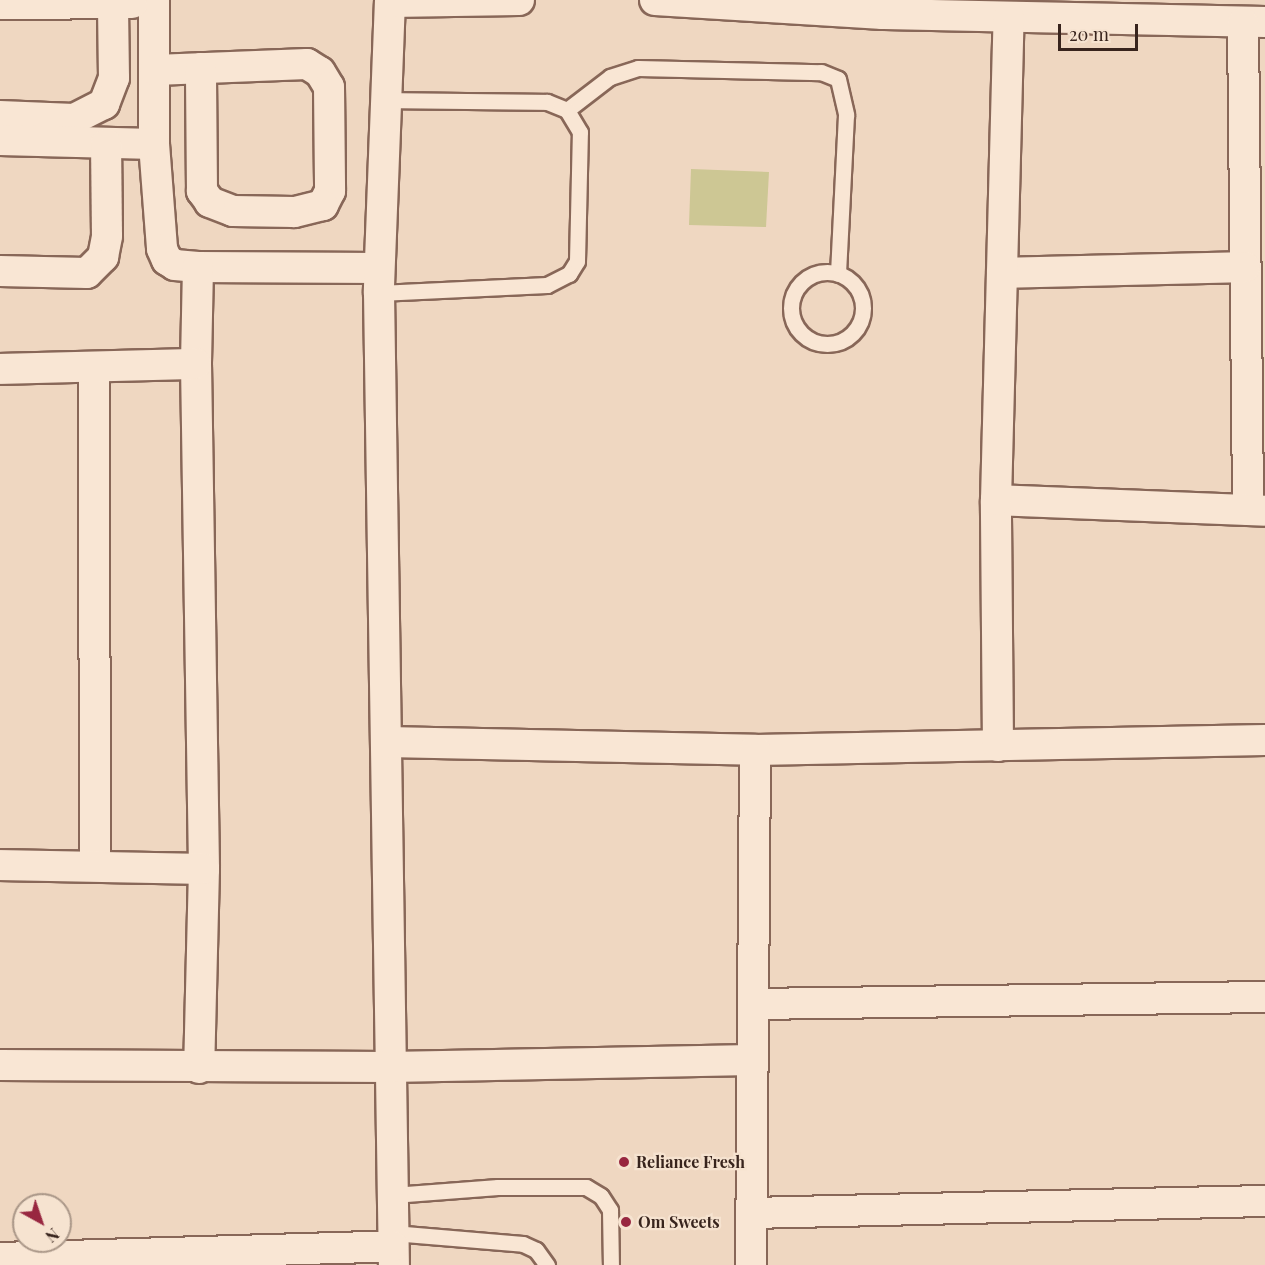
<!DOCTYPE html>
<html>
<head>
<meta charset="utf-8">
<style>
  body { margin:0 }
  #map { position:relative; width:1265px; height:1265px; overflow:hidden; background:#efd7c1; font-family:"Playfair Display",serif }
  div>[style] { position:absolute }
  .green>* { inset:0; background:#cdc794 }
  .roads { filter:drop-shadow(2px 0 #886758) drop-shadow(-2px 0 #886758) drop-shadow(0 2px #886758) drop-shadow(0 -2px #886758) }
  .lane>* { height:15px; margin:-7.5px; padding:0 7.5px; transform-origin:7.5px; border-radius:7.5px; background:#f9e6d4 }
  .lane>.ring { margin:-7.5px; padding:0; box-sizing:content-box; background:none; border:15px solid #f9e6d4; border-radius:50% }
  .street>* { height:30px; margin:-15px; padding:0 15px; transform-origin:15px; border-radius:15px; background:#f9e6d4 }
  .dots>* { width:16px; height:16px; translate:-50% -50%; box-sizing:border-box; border:3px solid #f6e3d0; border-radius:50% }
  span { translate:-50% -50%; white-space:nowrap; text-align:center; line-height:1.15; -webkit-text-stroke:4.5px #f6e3d0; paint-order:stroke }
  .poi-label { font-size:16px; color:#38241d; font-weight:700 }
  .left { translate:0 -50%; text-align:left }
  .north { position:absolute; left:12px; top:1193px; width:60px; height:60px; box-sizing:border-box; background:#f6e3d0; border:2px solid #aa9788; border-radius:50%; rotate:140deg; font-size:16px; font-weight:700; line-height:24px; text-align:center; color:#38241d }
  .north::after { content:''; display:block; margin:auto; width:21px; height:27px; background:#982740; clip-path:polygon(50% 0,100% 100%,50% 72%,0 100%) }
  .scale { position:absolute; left:1058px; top:24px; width:80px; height:27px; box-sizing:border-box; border:3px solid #38241d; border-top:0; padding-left:8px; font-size:18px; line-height:21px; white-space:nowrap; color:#38241d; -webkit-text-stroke:4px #f6e3d0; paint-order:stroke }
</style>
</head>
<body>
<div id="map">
  <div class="green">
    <i style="clip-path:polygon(691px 169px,769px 172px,766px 227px,689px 225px)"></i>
  </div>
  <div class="roads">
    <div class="lane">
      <i style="left:567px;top:110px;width:54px;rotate:-37.5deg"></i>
      <i style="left:610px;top:77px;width:29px;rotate:-18deg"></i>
      <i style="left:638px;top:68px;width:183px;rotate:1.3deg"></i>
      <i style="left:821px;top:72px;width:18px;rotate:22deg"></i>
      <i style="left:838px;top:79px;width:37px;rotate:77deg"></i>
      <i style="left:846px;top:115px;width:159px;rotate:92.9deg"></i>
      <i class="ring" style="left:791px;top:272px;width:57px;height:57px"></i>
      <i style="left:379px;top:293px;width:168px;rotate:-2.7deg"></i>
      <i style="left:547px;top:285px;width:25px;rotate:-27deg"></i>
      <i style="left:569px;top:274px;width:15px;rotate:-58deg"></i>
      <i style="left:577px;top:261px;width:129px;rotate:-88.7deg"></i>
      <i style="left:580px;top:132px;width:26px;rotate:-121deg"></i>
      <i style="left:567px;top:110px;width:22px;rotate:-158deg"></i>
      <i style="left:547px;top:102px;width:161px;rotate:-179.3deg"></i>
      <i style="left:393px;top:1195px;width:105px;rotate:-4.4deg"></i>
      <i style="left:498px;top:1187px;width:88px"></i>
      <i style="left:586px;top:1187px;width:17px;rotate:31deg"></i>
      <i style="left:601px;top:1196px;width:17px;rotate:57deg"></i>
      <i style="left:610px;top:1210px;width:55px;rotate:89deg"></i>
      <i style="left:393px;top:1233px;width:130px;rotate:4.8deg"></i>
      <i style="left:523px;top:1244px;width:14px;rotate:25deg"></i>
      <i style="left:536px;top:1250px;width:19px;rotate:54deg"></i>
    </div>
    <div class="street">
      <i style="left:154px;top:0;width:144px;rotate:90deg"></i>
      <i style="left:154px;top:144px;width:105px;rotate:85.6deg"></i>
      <i style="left:162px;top:249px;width:12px;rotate:66deg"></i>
      <i style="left:167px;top:260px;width:9px;rotate:32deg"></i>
      <i style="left:175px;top:265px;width:23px;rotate:5deg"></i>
      <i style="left:198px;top:267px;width:181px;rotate:0.3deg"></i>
      <i style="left:390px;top:0;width:293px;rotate:92.2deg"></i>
      <i style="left:379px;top:293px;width:972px;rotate:89.12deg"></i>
      <i style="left:655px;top:0;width:228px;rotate:3.5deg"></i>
      <i style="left:883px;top:14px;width:382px;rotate:1.2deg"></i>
      <i style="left:390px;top:2px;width:129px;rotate:-0.9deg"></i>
      <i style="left:0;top:4px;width:132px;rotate:-0.4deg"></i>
      <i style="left:1243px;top:23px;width:487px;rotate:89.4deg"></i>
      <i style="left:155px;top:70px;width:152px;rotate:-2.3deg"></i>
      <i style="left:307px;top:64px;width:15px;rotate:32deg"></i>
      <i style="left:320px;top:72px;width:17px;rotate:59deg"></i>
      <i style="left:329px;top:87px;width:104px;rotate:89.4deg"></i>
      <i style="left:330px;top:191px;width:16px;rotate:117deg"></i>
      <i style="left:323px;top:205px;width:30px;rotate:166deg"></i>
      <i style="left:294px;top:212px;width:61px;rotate:-179.1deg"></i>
      <i style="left:233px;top:211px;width:25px;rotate:-159deg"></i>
      <i style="left:210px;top:202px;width:14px;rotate:-126deg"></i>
      <i style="left:202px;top:191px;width:123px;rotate:-90.5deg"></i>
      <i style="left:0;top:116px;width:74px;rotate:2.3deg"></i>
      <i style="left:74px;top:119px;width:34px;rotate:-27deg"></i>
      <i style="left:104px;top:104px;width:28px;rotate:-69deg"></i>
      <i style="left:114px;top:78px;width:75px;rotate:-90.8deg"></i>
      <i style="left:0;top:140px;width:154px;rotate:1.5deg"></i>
      <i style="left:198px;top:267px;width:97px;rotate:91.2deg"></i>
      <i style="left:196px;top:364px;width:505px;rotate:89.09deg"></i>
      <i style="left:204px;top:869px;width:199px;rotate:91.4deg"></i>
      <i style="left:0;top:271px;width:87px;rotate:1.3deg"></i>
      <i style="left:87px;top:273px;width:23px;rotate:-45deg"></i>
      <i style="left:103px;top:257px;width:21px;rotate:-79deg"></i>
      <i style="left:107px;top:236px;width:92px;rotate:-90.6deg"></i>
      <i style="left:1002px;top:273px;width:243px;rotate:-1.4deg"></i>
      <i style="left:94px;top:367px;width:499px;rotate:89.9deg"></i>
      <i style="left:0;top:369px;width:196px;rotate:-1.5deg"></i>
      <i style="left:996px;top:500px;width:269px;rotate:2.3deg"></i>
      <i style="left:387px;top:742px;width:368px;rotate:1.2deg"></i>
      <i style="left:755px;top:750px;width:510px;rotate:-1.12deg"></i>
      <i style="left:998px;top:746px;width:246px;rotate:-90.5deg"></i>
      <i style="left:996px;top:500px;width:482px;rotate:-88.5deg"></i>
      <i style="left:0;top:865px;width:204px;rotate:1.1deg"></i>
      <i style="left:753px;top:1004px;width:512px;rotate:-0.78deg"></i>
      <i style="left:0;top:1065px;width:389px;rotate:0.3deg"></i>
      <i style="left:389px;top:1067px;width:363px;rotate:-1.1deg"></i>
      <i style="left:751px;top:1213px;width:514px;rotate:-1.34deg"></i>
      <i style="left:0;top:1258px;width:393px;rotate:-1.7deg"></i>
      <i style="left:751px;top:1265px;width:515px;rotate:-89.55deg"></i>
    </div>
  </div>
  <div class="dots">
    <i style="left:624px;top:1162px;background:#982740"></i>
    <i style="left:626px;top:1222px;background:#982740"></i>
  </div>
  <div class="poi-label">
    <span class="left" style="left:636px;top:1162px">Reliance Fresh</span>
    <span class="left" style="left:638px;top:1222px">Om Sweets</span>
  </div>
  <div class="north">N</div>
  <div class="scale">20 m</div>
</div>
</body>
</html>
